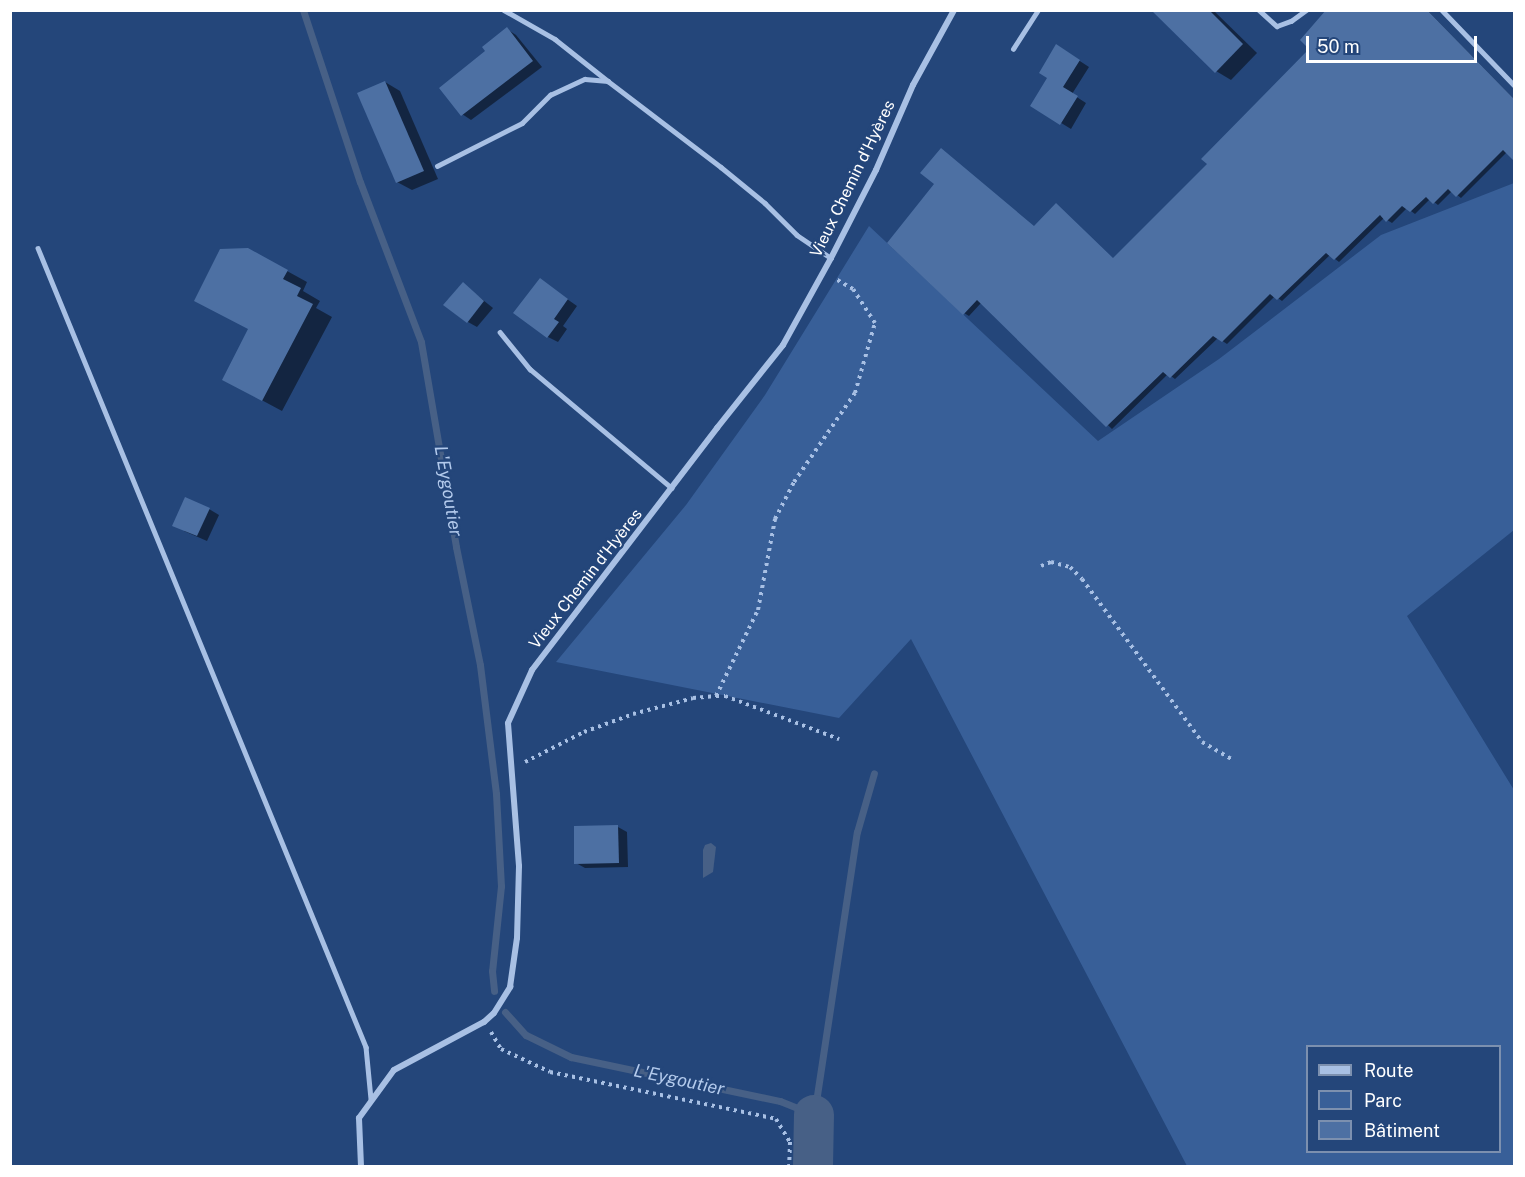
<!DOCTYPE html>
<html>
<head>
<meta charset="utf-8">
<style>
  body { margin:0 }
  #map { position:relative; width:1525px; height:1177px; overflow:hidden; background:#24467a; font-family:"Public Sans",sans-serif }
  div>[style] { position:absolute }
  .green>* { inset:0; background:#385f98 }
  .water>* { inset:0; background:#476086 }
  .shadow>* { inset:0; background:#0007 }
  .stream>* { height:7px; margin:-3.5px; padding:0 3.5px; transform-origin:3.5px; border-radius:3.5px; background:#476086 }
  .river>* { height:40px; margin:-20px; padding:0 20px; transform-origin:20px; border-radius:20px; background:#476086 }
  .building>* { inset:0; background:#4d70a3 }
  .path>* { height:4px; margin-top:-2px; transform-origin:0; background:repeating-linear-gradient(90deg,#a8c0e4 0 3px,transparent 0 7.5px) }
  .lane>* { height:4.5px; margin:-2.25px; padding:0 2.25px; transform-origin:2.25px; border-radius:2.25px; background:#a8c0e4 }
  .street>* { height:6px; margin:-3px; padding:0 3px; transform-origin:3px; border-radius:3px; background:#a8c0e4 }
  span { translate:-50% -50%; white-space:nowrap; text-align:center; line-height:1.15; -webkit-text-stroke:4.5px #24467a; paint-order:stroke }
  .street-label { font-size:16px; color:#fff }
  .water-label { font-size:18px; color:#b3caec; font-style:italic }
  .frame { position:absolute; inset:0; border:12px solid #fff; pointer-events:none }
  .legend { position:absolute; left:1306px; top:1045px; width:195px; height:108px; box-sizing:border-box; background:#24467a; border:2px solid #7c90af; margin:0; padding:8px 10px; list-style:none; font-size:18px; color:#fff }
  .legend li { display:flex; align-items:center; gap:12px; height:30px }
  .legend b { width:30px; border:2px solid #7c90af }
  .scale { position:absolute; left:1306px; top:36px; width:171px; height:27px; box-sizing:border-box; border:3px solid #fff; border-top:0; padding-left:8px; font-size:18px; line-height:21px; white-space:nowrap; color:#fff; -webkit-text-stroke:4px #24467a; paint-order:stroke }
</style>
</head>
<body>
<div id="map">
  <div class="green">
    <i style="clip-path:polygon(evenodd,1514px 183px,1514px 530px,1407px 616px,1514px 790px,1514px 1166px,1187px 1166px,911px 639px,839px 718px,556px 662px,686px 505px,765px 395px,869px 226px,1098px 441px,1219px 359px,1381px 235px,1514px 183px,1308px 1046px,1500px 1046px,1500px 1152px,1308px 1152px,1308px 1046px)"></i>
  </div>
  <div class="water">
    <i style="clip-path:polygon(711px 843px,716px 847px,713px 872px,703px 878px,703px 850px,705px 845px)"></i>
  </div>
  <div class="shadow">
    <i style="clip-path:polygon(1153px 10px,1213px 10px,1257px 53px,1231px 80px,1216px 71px)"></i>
    <i style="clip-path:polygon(1427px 10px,1514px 99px,1514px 160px,1507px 152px,1461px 198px,1452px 191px,1438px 205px,1430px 199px,1415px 214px,1407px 208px,1392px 223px,1384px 218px,1339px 262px,1330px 255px,1282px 301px,1275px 296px,1227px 344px,1218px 338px,1175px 379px,1168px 374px,1112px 429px,981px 303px,969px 316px,964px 313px,1035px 228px,1114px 259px)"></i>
    <i style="clip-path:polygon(507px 29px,516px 35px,542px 67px,471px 120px,462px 114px,488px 51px)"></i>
    <i style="clip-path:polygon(1066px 52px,1089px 67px,1072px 94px,1086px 103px,1071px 129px,1032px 105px)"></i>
    <i style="clip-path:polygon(385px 82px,400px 91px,438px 179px,412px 190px,397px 182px)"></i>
    <i style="clip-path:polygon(287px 271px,307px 282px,303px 291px,320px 301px,316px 308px,332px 317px,282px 411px,224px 380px)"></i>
    <i style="clip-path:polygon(540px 280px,577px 306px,563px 326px,567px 329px,558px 342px,548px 337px)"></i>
    <i style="clip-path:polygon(463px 284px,493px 308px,477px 327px,468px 322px)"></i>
    <i style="clip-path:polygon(209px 509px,219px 515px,207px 541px,184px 531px)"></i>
    <i style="clip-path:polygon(618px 827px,627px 832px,628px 867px,585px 868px,576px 863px)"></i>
  </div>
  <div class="stream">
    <i style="left:303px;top:10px;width:181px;rotate:71.7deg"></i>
    <i style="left:360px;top:182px;width:171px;rotate:69.1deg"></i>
    <i style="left:421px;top:342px;width:208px;rotate:80.3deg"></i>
    <i style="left:456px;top:547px;width:120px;rotate:78.5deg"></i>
    <i style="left:480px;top:665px;width:130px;rotate:82.9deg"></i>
    <i style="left:496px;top:794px;width:92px;rotate:86.9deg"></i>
    <i style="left:501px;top:886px;width:85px;rotate:96deg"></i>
    <i style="left:492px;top:971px;width:20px;rotate:84deg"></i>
    <i style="left:505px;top:1012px;width:31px;rotate:48deg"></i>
    <i style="left:526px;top:1035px;width:50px;rotate:26.1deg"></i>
    <i style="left:571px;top:1057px;width:214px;rotate:11.9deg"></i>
    <i style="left:780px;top:1101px;width:37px;rotate:22deg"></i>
    <i style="left:814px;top:1115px;width:286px;rotate:-81.4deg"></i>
    <i style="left:857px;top:832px;width:61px;rotate:-73.9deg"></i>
  </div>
  <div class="river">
    <i style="left:813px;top:1166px;width:51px;rotate:-88.9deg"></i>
  </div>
  <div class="building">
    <i style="clip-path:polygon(1151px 10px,1209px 10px,1243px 44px,1215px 73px)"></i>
    <i style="clip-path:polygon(1326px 10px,1427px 10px,1515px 100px,1515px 162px,1503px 150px,1456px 197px,1448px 189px,1433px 204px,1426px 197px,1410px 212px,1402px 206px,1386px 222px,1380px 215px,1334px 260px,1326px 253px,1277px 300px,1270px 294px,1222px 342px,1213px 336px,1170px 378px,1163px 372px,1106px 427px,977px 300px,963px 315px,887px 243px,934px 184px,920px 173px,941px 148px,1034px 226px,1056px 203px,1113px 258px,1207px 164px,1201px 159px,1309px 49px,1300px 40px)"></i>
    <i style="clip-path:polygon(507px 27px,533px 61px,461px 116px,439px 88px,485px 51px,482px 47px)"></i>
    <i style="clip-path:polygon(1056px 44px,1080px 60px,1063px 87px,1078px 96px,1060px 125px,1030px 106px,1047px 78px,1039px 73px)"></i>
    <i style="clip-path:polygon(385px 81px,424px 171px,396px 183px,357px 93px)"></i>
    <i style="clip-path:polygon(248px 248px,288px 270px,283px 279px,301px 288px,297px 296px,313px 304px,262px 401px,222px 380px,248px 329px,194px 301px,220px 249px)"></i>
    <i style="clip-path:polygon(540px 278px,568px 299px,554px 319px,559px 322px,547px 338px,513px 313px)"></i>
    <i style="clip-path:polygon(463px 282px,484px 301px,467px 323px,443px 305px)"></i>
    <i style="clip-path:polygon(185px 497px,210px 508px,197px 536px,172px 526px)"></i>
    <i style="clip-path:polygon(618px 825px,619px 863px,574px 864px,574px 826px)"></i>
  </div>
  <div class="path">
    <i style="left:1041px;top:566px;width:11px;rotate:-22deg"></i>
    <i style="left:1051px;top:562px;width:20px;rotate:15deg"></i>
    <i style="left:1070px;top:567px;width:17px;rotate:45deg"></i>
    <i style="left:1082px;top:579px;width:202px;rotate:53.6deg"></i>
    <i style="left:1202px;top:742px;width:34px;rotate:30deg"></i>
    <i style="left:716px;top:696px;width:96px;rotate:-64deg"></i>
    <i style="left:758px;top:610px;width:93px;rotate:-79.4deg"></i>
    <i style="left:775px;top:519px;width:42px;rotate:-62.8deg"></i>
    <i style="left:794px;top:482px;width:108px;rotate:-55.6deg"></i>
    <i style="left:855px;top:393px;width:73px;rotate:-74.1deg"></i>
    <i style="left:875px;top:323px;width:40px;rotate:-122.9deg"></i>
    <i style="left:853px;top:289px;width:22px;rotate:-150deg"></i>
    <i style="left:525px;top:762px;width:66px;rotate:-27deg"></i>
    <i style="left:584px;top:732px;width:52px;rotate:-20.2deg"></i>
    <i style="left:633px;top:714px;width:62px;rotate:-14.9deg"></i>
    <i style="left:693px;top:698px;width:23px;rotate:-5deg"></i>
    <i style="left:716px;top:696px;width:9px"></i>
    <i style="left:725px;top:696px;width:122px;rotate:20.7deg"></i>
    <i style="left:491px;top:1032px;width:20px;rotate:60deg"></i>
    <i style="left:501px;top:1049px;width:54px;rotate:25.1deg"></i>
    <i style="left:550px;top:1072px;width:231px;rotate:11.7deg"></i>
    <i style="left:776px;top:1119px;width:27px;rotate:59deg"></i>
    <i style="left:790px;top:1142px;width:24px;rotate:92deg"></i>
  </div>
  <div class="lane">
    <i style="left:504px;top:10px;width:59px;rotate:29.6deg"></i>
    <i style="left:555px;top:39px;width:68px;rotate:38.4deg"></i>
    <i style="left:1259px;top:10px;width:24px;rotate:42deg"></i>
    <i style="left:1277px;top:26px;width:15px;rotate:-20deg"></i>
    <i style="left:1291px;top:21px;width:19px;rotate:-36deg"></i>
    <i style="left:1442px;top:10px;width:104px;rotate:46.2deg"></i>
    <i style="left:1013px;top:49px;width:46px;rotate:-57.3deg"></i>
    <i style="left:437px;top:166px;width:95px;rotate:-26.8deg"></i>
    <i style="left:522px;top:123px;width:40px;rotate:-45deg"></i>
    <i style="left:550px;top:95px;width:38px;rotate:-25deg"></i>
    <i style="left:585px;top:79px;width:23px;rotate:5deg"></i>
    <i style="left:608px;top:81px;width:142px;rotate:37.3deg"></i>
    <i style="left:721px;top:167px;width:57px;rotate:39.3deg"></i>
    <i style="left:765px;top:203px;width:45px;rotate:45deg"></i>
    <i style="left:797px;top:235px;width:41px;rotate:34.1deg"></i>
    <i style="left:38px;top:248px;width:864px;rotate:67.68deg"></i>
    <i style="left:366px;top:1047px;width:52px;rotate:84.5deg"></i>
    <i style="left:500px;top:332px;width:48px;rotate:51deg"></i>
    <i style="left:530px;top:369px;width:185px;rotate:40deg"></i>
  </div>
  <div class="street">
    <i style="left:361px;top:1166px;width:48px;rotate:-92.4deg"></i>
    <i style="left:359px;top:1118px;width:59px;rotate:-53.9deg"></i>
    <i style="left:394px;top:1070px;width:102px;rotate:-28.1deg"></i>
    <i style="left:484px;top:1022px;width:13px;rotate:-42deg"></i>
    <i style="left:494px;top:1013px;width:31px;rotate:-58deg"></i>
    <i style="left:510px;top:987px;width:49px;rotate:-81.9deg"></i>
    <i style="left:517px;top:938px;width:72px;rotate:-88.4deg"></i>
    <i style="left:519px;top:866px;width:143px;rotate:-94.4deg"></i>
    <i style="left:508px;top:723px;width:58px;rotate:-65.6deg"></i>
    <i style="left:532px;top:670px;width:305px;rotate:-52.6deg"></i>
    <i style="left:717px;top:428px;width:106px;rotate:-51.5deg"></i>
    <i style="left:783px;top:345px;width:99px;rotate:-61.1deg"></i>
    <i style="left:831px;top:258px;width:99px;rotate:-62.9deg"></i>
    <i style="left:876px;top:170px;width:93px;rotate:-66.5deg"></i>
    <i style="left:913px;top:85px;width:85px;rotate:-61.3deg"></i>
  </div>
  <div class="street-label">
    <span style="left:853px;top:179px;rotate:-64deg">Vieux Chemin d'Hyères</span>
    <span style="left:586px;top:579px;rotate:-52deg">Vieux Chemin d'Hyères</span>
  </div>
  <div class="water-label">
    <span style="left:448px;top:491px;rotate:80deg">L'Eygoutier</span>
    <span style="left:679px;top:1080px;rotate:12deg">L'Eygoutier</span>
  </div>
  <div class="frame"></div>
  <ul class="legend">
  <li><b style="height:8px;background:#a8c0e4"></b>Route</li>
  <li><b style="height:16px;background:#385f98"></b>Parc</li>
  <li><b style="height:16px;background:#4d70a3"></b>Bâtiment</li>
  </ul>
  <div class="scale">50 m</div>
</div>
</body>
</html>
